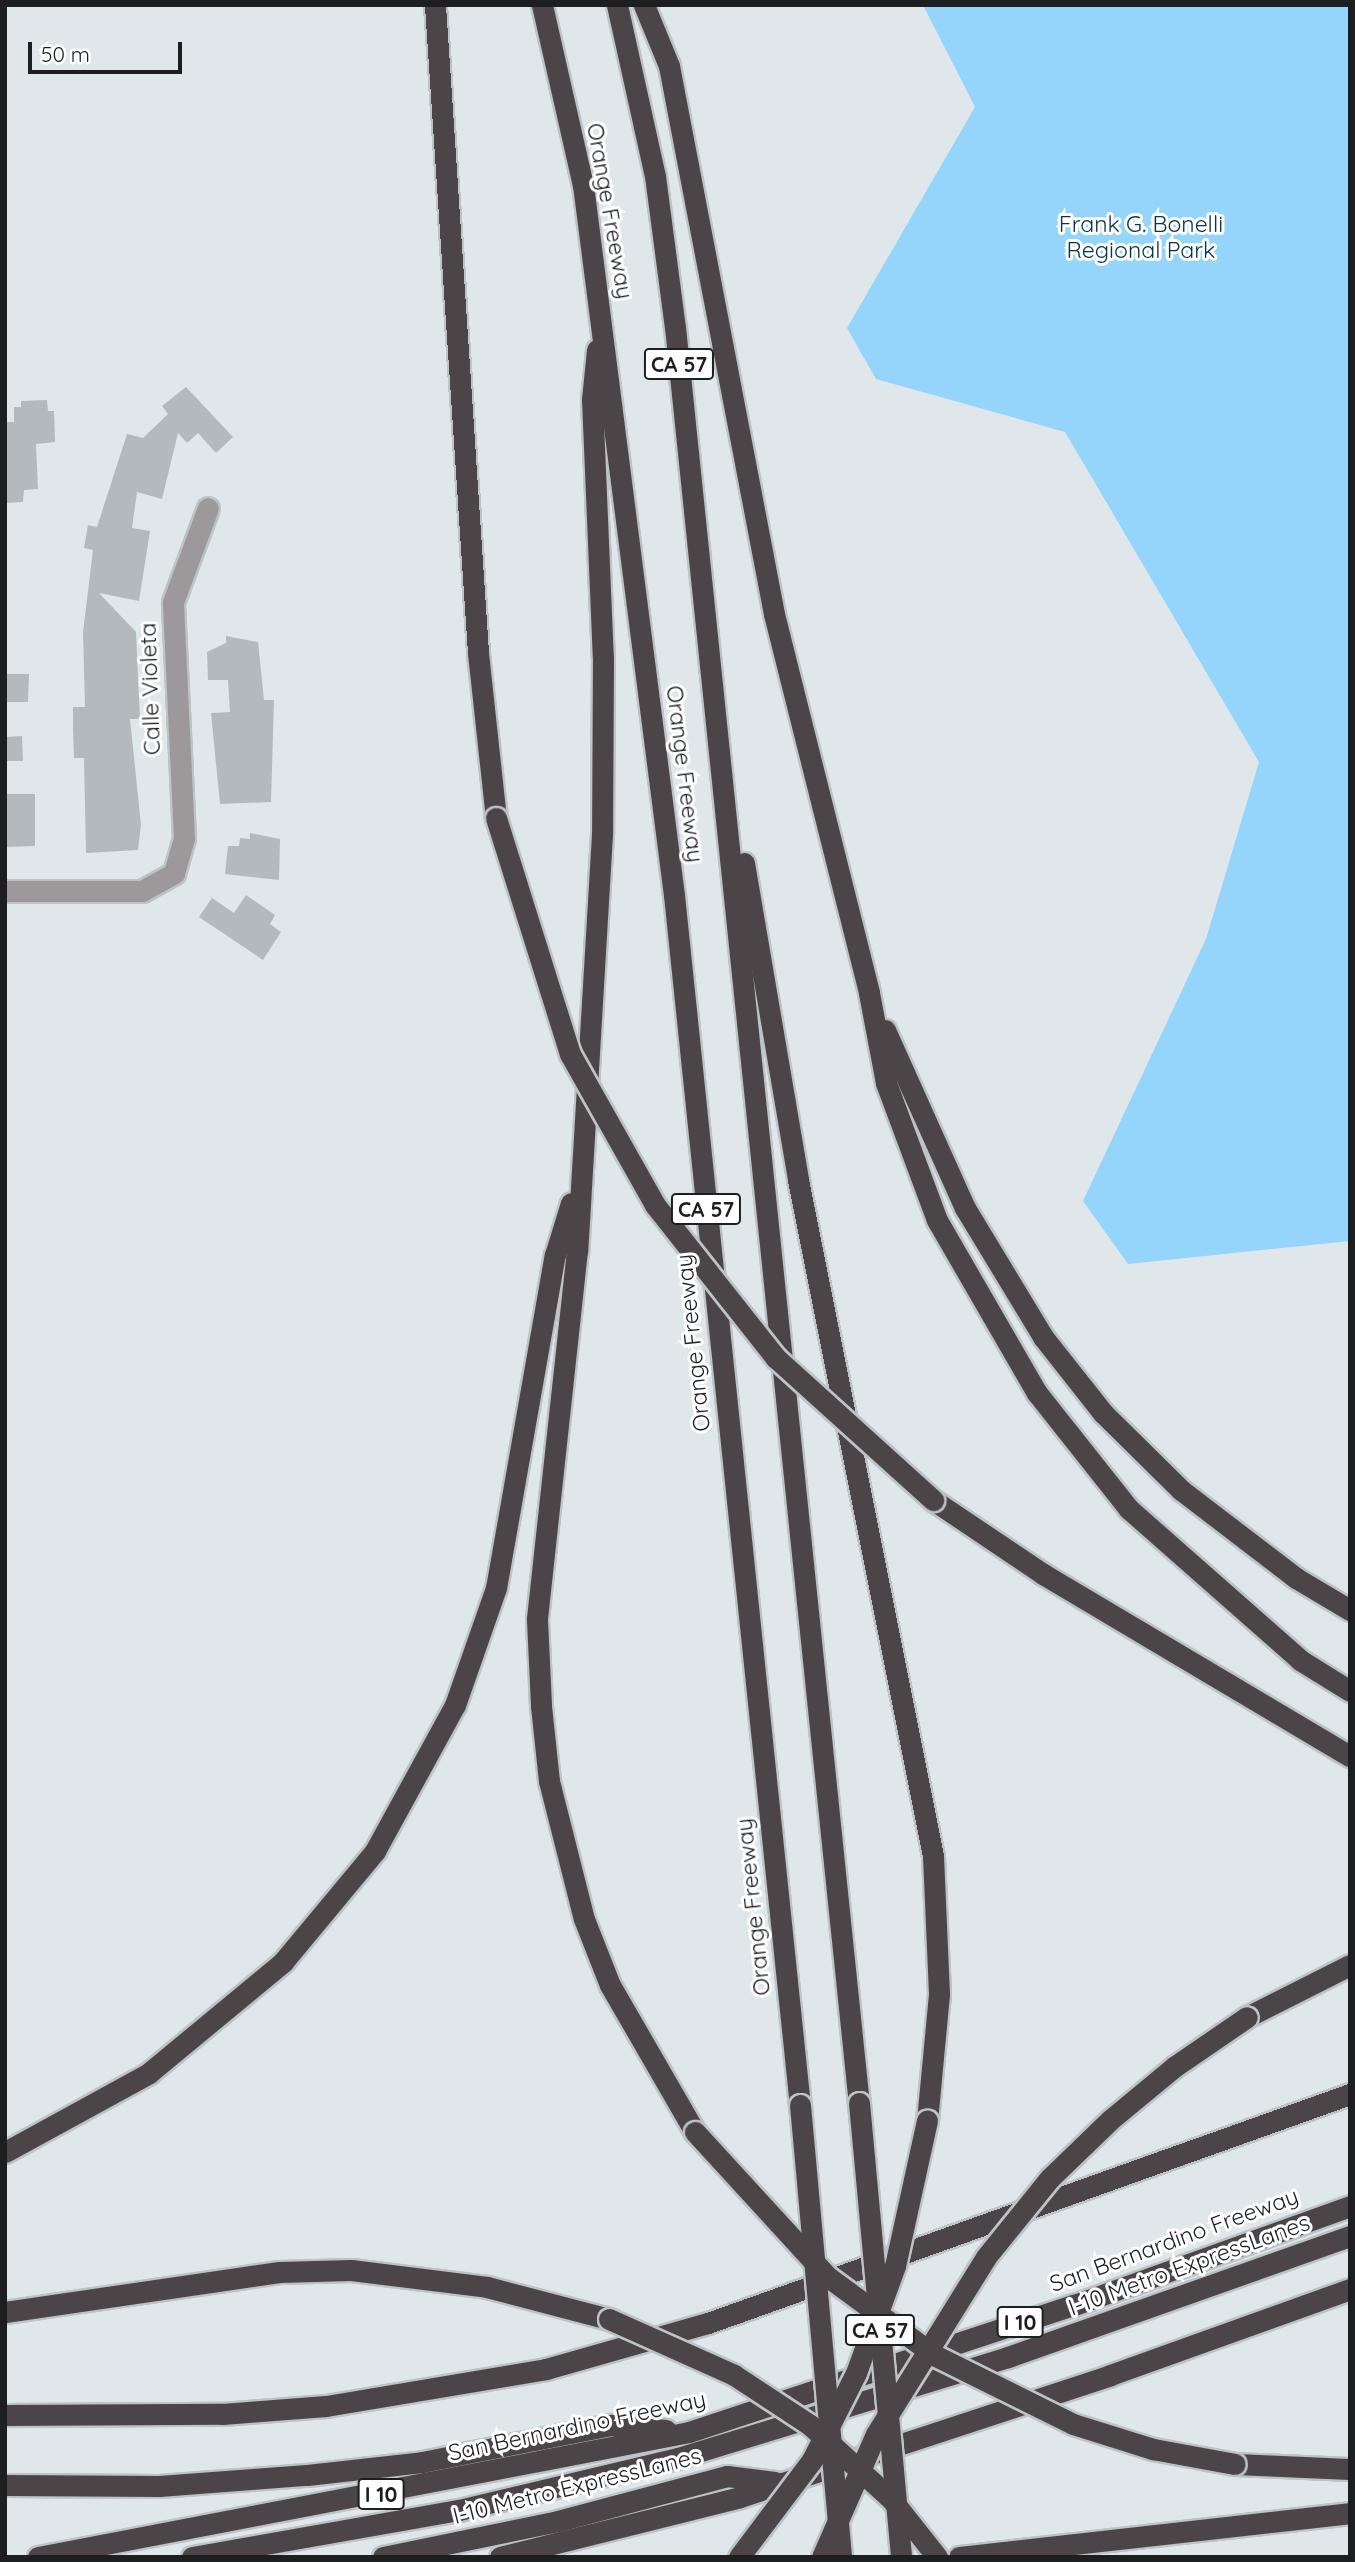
<!DOCTYPE html>
<html>
<head>
<meta charset="utf-8">
<style>
  body { margin:0 }
  #map { position:relative; width:1355px; height:2562px; overflow:hidden; background:#e0e7eb; font-family:Quicksand,sans-serif }
  div>[style] { position:absolute }
  .green>* { inset:0; background:#95d5fb }
  .building>* { inset:0; background:#b3b9bd }
  .roads { filter:drop-shadow(2px 0 #bdc3c6) drop-shadow(-2px 0 #bdc3c6) drop-shadow(0 2px #bdc3c6) drop-shadow(0 -2px #bdc3c6) }
  .street>* { height:21px; margin:-10.5px; padding:0 10.5px; transform-origin:10.5px; border-radius:10.5px; background:#9d999a }
  .highway>* { height:21px; margin:-10.5px; padding:0 10.5px; transform-origin:10.5px; border-radius:10.5px; background:#4c4547 }
  .bridges { filter:drop-shadow(2px 0 #bdc3c6) drop-shadow(-2px 0 #bdc3c6) drop-shadow(0 2px #bdc3c6) drop-shadow(0 -2px #bdc3c6) }
  .highway-bridge>* { height:21px; margin:-10.5px; padding:0 10.5px; transform-origin:10.5px; border-radius:10.5px; background:#4c4547 }
  span { translate:-50% -50%; white-space:nowrap; text-align:center; line-height:1.15; -webkit-text-stroke:6px #fff; paint-order:stroke }
  .shield-label span { padding:2px 5px; background:#fff; border:2px solid; border-radius:5px; -webkit-text-stroke-width:0 }
  .shield-label { font-size:21px; color:#1c1e20; font-weight:700 }
  .street-label { font-size:23px; color:#1c1e20 }
  .park-label { font-size:23px; color:#083449 }
  .frame { position:absolute; inset:0; border:7px solid #1c1e20; pointer-events:none }
  .scale { position:absolute; left:28px; top:42px; width:154px; height:32px; box-sizing:border-box; border:4px solid #1c1e20; border-top:0; padding-left:9px; font-size:21px; line-height:24px; white-space:nowrap; color:#1c1e20; -webkit-text-stroke:5px #fff; paint-order:stroke }
</style>
</head>
<body>
<div id="map">
  <div class="green">
    <i style="clip-path:polygon(923px 5px,1350px 5px,1350px 1241px,1128px 1264px,1083px 1201px,1206px 939px,1259px 762px,1065px 432px,876px 379px,847px 328px,975px 107px)"></i>
  </div>
  <div class="building">
    <i style="clip-path:polygon(186px 387px,233px 437px,216px 453px,198px 433px,187px 443px,178px 433px,162px 499px,137px 492px,132px 528px,150px 531px,139px 601px,99px 593px,136px 632px,140px 719px,130px 719px,141px 825px,138px 850px,86px 853px,84px 758px,74px 758px,73px 728px,73px 707px,85px 707px,83px 632px,93px 550px,84px 548px,88px 525px,97px 527px,127px 434px,143px 438px,168px 414px,162px 406px)"></i>
    <i style="clip-path:polygon(47px 400px,48px 411px,54px 411px,55px 442px,36px 444px,38px 489px,24px 490px,23px 502px,5px 503px,5px 422px,14px 422px,14px 407px,21px 407px,21px 401px)"></i>
    <i style="clip-path:polygon(226px 636px,258px 642px,264px 700px,274px 700px,271px 802px,220px 804px,211px 713px,230px 712px,228px 680px,208px 680px,207px 652px,226px 643px)"></i>
    <i style="clip-path:polygon(5px 674px,29px 674px,28px 702px,5px 702px)"></i>
    <i style="clip-path:polygon(22px 736px,23px 761px,5px 761px,5px 737px)"></i>
    <i style="clip-path:polygon(5px 794px,35px 794px,35px 846px,5px 847px)"></i>
    <i style="clip-path:polygon(250px 833px,280px 839px,279px 880px,225px 874px,228px 846px,239px 846px,240px 838px,250px 839px)"></i>
    <i style="clip-path:polygon(246px 895px,275px 915px,270px 924px,281px 932px,263px 960px,199px 917px,212px 898px,234px 913px)"></i>
  </div>
  <div class="roads">
    <div class="street">
      <i style="left:5px;top:891px;width:137px"></i>
      <i style="left:142px;top:891px;width:37px;rotate:-29deg"></i>
      <i style="left:174px;top:873px;width:36px;rotate:-74deg"></i>
      <i style="left:184px;top:838px;width:236px;rotate:-92.7deg"></i>
      <i style="left:173px;top:602px;width:100px;rotate:-69.6deg"></i>
    </div>
    <div class="highway">
      <i style="left:435px;top:5px;width:649px;rotate:86.2deg"></i>
      <i style="left:478px;top:653px;width:166px;rotate:83.8deg"></i>
      <i style="left:542px;top:5px;width:185px;rotate:77.2deg"></i>
      <i style="left:583px;top:185px;width:716px;rotate:82.7deg"></i>
      <i style="left:674px;top:895px;width:1217px;rotate:84.06deg"></i>
      <i style="left:617px;top:5px;width:175px;rotate:77.5deg"></i>
      <i style="left:655px;top:176px;width:152px;rotate:82.5deg"></i>
      <i style="left:675px;top:327px;width:1786px;rotate:84.09deg"></i>
      <i style="left:644px;top:5px;width:66px;rotate:67.7deg"></i>
      <i style="left:669px;top:66px;width:558px;rotate:79.15deg"></i>
      <i style="left:774px;top:614px;width:391px;rotate:75.9deg"></i>
      <i style="left:869px;top:993px;width:92px;rotate:79.3deg"></i>
      <i style="left:886px;top:1083px;width:146px;rotate:69.6deg"></i>
      <i style="left:937px;top:1220px;width:200px;rotate:60deg"></i>
      <i style="left:1037px;top:1393px;width:148px;rotate:51.6deg"></i>
      <i style="left:1129px;top:1509px;width:228px;rotate:41.4deg"></i>
      <i style="left:1300px;top:1660px;width:59px;rotate:31.8deg"></i>
      <i style="left:597px;top:350px;width:49px;rotate:95.8deg"></i>
      <i style="left:592px;top:399px;width:258px;rotate:87.6deg"></i>
      <i style="left:603px;top:657px;width:177px;rotate:90.3deg"></i>
      <i style="left:602px;top:834px;width:417px;rotate:93.4deg"></i>
      <i style="left:577px;top:1250px;width:372px;rotate:96.2deg"></i>
      <i style="left:537px;top:1620px;width:86px;rotate:87.3deg"></i>
      <i style="left:541px;top:1706px;width:75px;rotate:83.9deg"></i>
      <i style="left:549px;top:1781px;width:142px;rotate:75.8deg"></i>
      <i style="left:584px;top:1919px;width:71px;rotate:68.5deg"></i>
      <i style="left:610px;top:1985px;width:170px;rotate:60deg"></i>
      <i style="left:744px;top:863px;width:322px;rotate:80.3deg"></i>
      <i style="left:798px;top:1180px;width:689px;rotate:78.71deg"></i>
      <i style="left:933px;top:1856px;width:138px;rotate:87.5deg"></i>
      <i style="left:939px;top:1994px;width:127px;rotate:95.4deg"></i>
      <i style="left:885px;top:1030px;width:195px;rotate:65.8deg"></i>
      <i style="left:965px;top:1208px;width:151px;rotate:58.8deg"></i>
      <i style="left:1043px;top:1337px;width:97px;rotate:51.7deg"></i>
      <i style="left:1103px;top:1413px;width:110px;rotate:44.6deg"></i>
      <i style="left:1181px;top:1490px;width:145px;rotate:37.4deg"></i>
      <i style="left:1296px;top:1578px;width:63px;rotate:30.7deg"></i>
      <i style="left:933px;top:1500px;width:133px;rotate:33.9deg"></i>
      <i style="left:1043px;top:1574px;width:357px;rotate:30.7deg"></i>
      <i style="left:1247px;top:2017px;width:115px;rotate:-26.8deg"></i>
      <i style="left:5px;top:2152px;width:164px;rotate:-28.7deg"></i>
      <i style="left:149px;top:2073px;width:174px;rotate:-39.6deg"></i>
      <i style="left:283px;top:1962px;width:144px;rotate:-50.3deg"></i>
      <i style="left:375px;top:1851px;width:166px;rotate:-61.3deg"></i>
      <i style="left:455px;top:1705px;width:124px;rotate:-70.7deg"></i>
      <i style="left:496px;top:1588px;width:338px;rotate:-80deg"></i>
      <i style="left:555px;top:1255px;width:54px;rotate:-72.9deg"></i>
      <i style="left:5px;top:2312px;width:277px;rotate:-8.3deg"></i>
      <i style="left:279px;top:2272px;width:72px;rotate:-1.6deg"></i>
      <i style="left:351px;top:2270px;width:137px;rotate:7.1deg"></i>
      <i style="left:487px;top:2287px;width:126px;rotate:14.7deg"></i>
      <i style="left:5px;top:2415px;width:217px;rotate:-0.3deg"></i>
      <i style="left:222px;top:2414px;width:104px;rotate:-4.4deg"></i>
      <i style="left:326px;top:2406px;width:223px;rotate:-9.5deg"></i>
      <i style="left:546px;top:2369px;width:168px;rotate:-15.9deg"></i>
      <i style="left:708px;top:2323px;width:682px;rotate:-19.63deg"></i>
      <i style="left:1235px;top:2464px;width:115px;rotate:2.5deg"></i>
      <i style="left:5px;top:2485px;width:154px;rotate:0.4deg"></i>
      <i style="left:159px;top:2486px;width:148px;rotate:-4.3deg"></i>
      <i style="left:307px;top:2475px;width:116px;rotate:-6.4deg"></i>
      <i style="left:422px;top:2462px;width:193px;rotate:-11.1deg"></i>
      <i style="left:611px;top:2425px;width:55px;rotate:5.2deg"></i>
      <i style="left:38px;top:2557px;width:663px;rotate:-10.87deg"></i>
      <i style="left:689px;top:2432px;width:405px;rotate:-18.3deg"></i>
      <i style="left:1074px;top:2305px;width:293px;rotate:-19.7deg"></i>
      <i style="left:192px;top:2557px;width:271px;rotate:-10deg"></i>
      <i style="left:459px;top:2510px;width:225px;rotate:-13.4deg"></i>
      <i style="left:678px;top:2458px;width:345px;rotate:-17deg"></i>
      <i style="left:1008px;top:2357px;width:363px;rotate:-19.5deg"></i>
      <i style="left:383px;top:2557px;width:179px;rotate:-11.6deg"></i>
      <i style="left:558px;top:2521px;width:175px;rotate:-14.9deg"></i>
      <i style="left:727px;top:2476px;width:48px;rotate:7.1deg"></i>
      <i style="left:500px;top:2557px;width:247px;rotate:-14deg"></i>
      <i style="left:740px;top:2497px;width:390px;rotate:-18.2deg"></i>
      <i style="left:1110px;top:2375px;width:255px;rotate:-19.7deg"></i>
      <i style="left:959px;top:2557px;width:393px;rotate:-6.4deg"></i>
    </div>
  </div>
  <div class="bridges">
    <div class="highway-bridge">
      <i style="left:496px;top:818px;width:247px;rotate:72.6deg"></i>
      <i style="left:570px;top:1054px;width:173px;rotate:60.6deg"></i>
      <i style="left:655px;top:1205px;width:195px;rotate:51.7deg"></i>
      <i style="left:776px;top:1358px;width:212px;rotate:42.1deg"></i>
      <i style="left:859px;top:2103px;width:456px;rotate:84.7deg"></i>
      <i style="left:800px;top:2105px;width:454px;rotate:84.8deg"></i>
      <i style="left:695px;top:2132px;width:197px;rotate:47.5deg"></i>
      <i style="left:828px;top:2277px;width:132px;rotate:36.3deg"></i>
      <i style="left:934px;top:2355px;width:155px;rotate:26.4deg"></i>
      <i style="left:1073px;top:2424px;width:84px;rotate:17.4deg"></i>
      <i style="left:1153px;top:2449px;width:83px;rotate:10.4deg"></i>
      <i style="left:609px;top:2319px;width:137px;rotate:24.1deg"></i>
      <i style="left:734px;top:2375px;width:91px;rotate:33.3deg"></i>
      <i style="left:810px;top:2425px;width:111px;rotate:42.4deg"></i>
      <i style="left:892px;top:2500px;width:73px;rotate:51.7deg"></i>
      <i style="left:739px;top:2557px;width:121px;rotate:-53deg"></i>
      <i style="left:812px;top:2460px;width:97px;rotate:-63.2deg"></i>
      <i style="left:856px;top:2373px;width:114px;rotate:-70deg"></i>
      <i style="left:895px;top:2266px;width:149px;rotate:-77.6deg"></i>
      <i style="left:822px;top:2557px;width:134px;rotate:-66.3deg"></i>
      <i style="left:876px;top:2434px;width:208px;rotate:-58.1deg"></i>
      <i style="left:986px;top:2257px;width:102px;rotate:-51deg"></i>
      <i style="left:1050px;top:2178px;width:83px;rotate:-44deg"></i>
      <i style="left:1110px;top:2120px;width:83px;rotate:-39.6deg"></i>
      <i style="left:1174px;top:2067px;width:88px;rotate:-34.4deg"></i>
    </div>
  </div>
  <div class="shield-label">
    <span style="left:679px;top:364px">CA 57</span>
    <span style="left:706px;top:1209px">CA 57</span>
    <span style="left:1020px;top:2322px">I 10</span>
    <span style="left:880px;top:2330px">CA 57</span>
    <span style="left:381px;top:2494px">I 10</span>
  </div>
  <div class="street-label">
    <span style="left:610px;top:211px;rotate:80deg">Orange Freeway</span>
    <span style="left:150px;top:689px;rotate:-92deg">Calle Violeta</span>
    <span style="left:685px;top:774px;rotate:83deg">Orange Freeway</span>
    <span style="left:693px;top:1343px;rotate:-96deg">Orange Freeway</span>
    <span style="left:753px;top:1907px;rotate:-96deg">Orange Freeway</span>
    <span style="left:1174px;top:2240px;rotate:-20deg">San Bernardino Freeway</span>
    <span style="left:1189px;top:2265px;rotate:-20deg">I-10 Metro ExpressLanes</span>
    <span style="left:577px;top:2426px;rotate:-12deg">San Bernardino Freeway</span>
    <span style="left:577px;top:2486px;rotate:-14deg">I-10 Metro ExpressLanes</span>
  </div>
  <div class="park-label">
    <span style="left:1141px;top:237px">Frank G. Bonelli<br>Regional Park</span>
  </div>
  <div class="frame"></div>
  <div class="scale">50 m</div>
</div>
</body>
</html>
